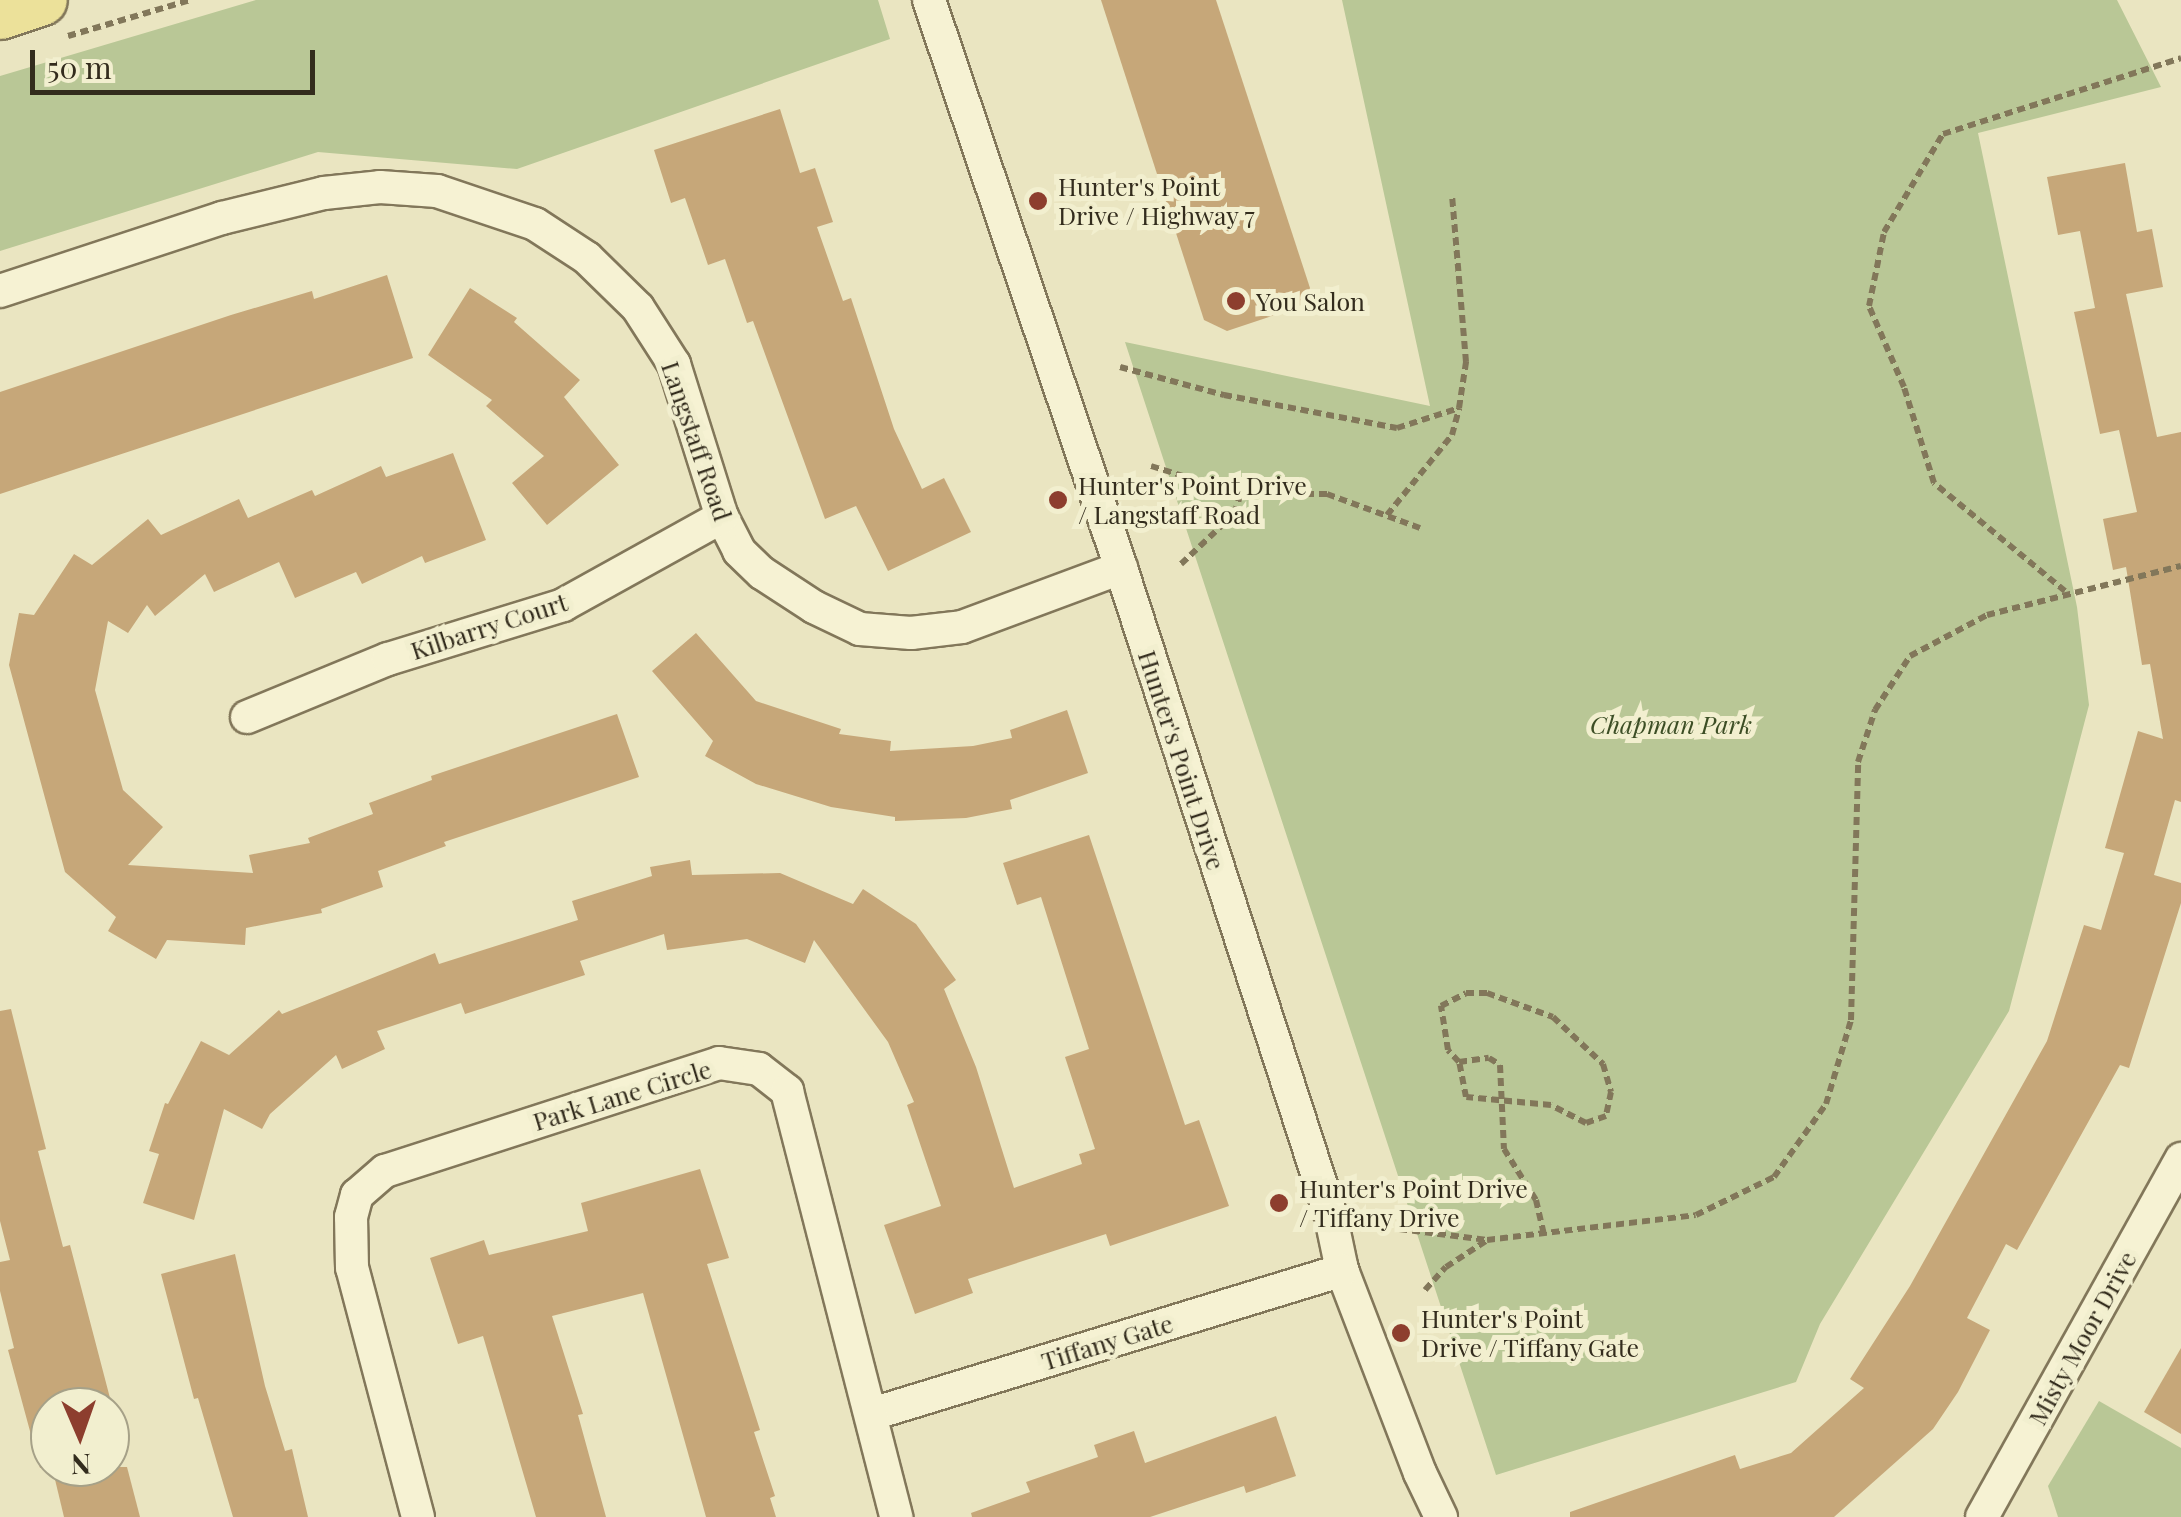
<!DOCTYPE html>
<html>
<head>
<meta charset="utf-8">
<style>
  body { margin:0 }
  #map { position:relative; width:2181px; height:1517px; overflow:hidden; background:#eae5c1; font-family:"Playfair Display",serif }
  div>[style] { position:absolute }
  .green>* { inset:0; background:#b9c796 }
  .building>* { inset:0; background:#c6a779 }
  .path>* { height:6px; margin-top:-3px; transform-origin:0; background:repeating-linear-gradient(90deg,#82775a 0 8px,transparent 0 13px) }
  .roads { filter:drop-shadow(2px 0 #82775a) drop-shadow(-2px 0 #82775a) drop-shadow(0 2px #82775a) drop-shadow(0 -2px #82775a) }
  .street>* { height:32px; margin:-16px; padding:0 16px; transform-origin:16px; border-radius:16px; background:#f6f2d3 }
  .primary>* { height:50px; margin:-25px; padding:0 25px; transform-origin:25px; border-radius:25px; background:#ece19a }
  .dots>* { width:28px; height:28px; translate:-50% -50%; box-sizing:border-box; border:5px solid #f2efcf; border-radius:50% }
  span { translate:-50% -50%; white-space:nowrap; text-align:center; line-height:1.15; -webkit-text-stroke:10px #f2efcf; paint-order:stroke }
  .poi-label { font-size:25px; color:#332c1d }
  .left { translate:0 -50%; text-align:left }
  .street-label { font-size:25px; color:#332c1d }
  .park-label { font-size:25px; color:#3c4e25; font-style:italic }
  .north { position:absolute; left:30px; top:1387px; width:100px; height:100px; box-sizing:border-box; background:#f2efcf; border:2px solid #a6a188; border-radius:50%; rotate:178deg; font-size:28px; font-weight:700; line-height:40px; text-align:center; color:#332c1d }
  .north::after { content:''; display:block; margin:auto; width:35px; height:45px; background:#8d3e2e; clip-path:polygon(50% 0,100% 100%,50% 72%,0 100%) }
  .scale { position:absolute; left:30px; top:50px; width:285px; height:45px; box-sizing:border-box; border:5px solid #332c1d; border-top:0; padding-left:12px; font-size:30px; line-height:35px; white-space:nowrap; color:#332c1d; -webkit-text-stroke:8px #f2efcf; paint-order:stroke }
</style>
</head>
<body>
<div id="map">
  <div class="green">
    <i style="clip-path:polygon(256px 0,878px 0,890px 39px,517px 169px,318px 152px,0 251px,0 76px)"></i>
    <i style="clip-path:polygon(1342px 0,2117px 0,2161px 87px,1978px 133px,2077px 607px,2089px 705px,2009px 1011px,1820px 1324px,1796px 1382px,1496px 1475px,1125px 342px,1430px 406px)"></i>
    <i style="clip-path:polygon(2099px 1401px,2181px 1448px,2181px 1517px,2058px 1517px,2048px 1486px)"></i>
  </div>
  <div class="building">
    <i style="clip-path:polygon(1101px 0,1216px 0,1310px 288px,1302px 306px,1227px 331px,1204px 320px)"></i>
    <i style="clip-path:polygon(780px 109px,800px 173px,815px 168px,833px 222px,817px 227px,843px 301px,851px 298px,894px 429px,922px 489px,944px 478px,971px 532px,888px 571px,856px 506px,825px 519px,753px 321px,747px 323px,725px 259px,708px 265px,685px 198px,671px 203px,654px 150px)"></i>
    <i style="clip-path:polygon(2125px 163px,2137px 232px,2152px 229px,2163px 287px,2126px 294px,2142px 368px,2157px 437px,2181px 432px,2181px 802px,2175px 800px,2154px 875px,2181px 883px,2181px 903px,2129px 1068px,2120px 1065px,2017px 1250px,2006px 1244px,1967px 1318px,1990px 1330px,1958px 1392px,1933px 1429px,1834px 1517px,1570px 1517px,1570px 1512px,1735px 1455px,1740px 1469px,1791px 1453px,1864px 1388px,1850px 1379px,1910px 1286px,2047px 1041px,2084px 925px,2101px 930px,2124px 853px,2105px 848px,2138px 731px,2163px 739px,2150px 664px,2142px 665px,2126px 567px,2113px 570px,2103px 519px,2137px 512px,2119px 430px,2100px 434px,2074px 312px,2095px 308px,2080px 231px,2058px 235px,2047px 177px)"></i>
    <i style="clip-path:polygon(387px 275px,413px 358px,0 494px,0 392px,231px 315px,312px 291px,314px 299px)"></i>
    <i style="clip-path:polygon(470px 288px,517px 318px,514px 322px,580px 380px,564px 397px,619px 465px,547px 525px,512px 483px,544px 456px,486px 406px,492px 400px,428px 355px)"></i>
    <i style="clip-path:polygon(453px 453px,486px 540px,425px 563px,422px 556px,362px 584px,356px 572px,295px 598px,279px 562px,214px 592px,205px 574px,155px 616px,147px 605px,128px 633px,108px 621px,95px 690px,123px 790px,163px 827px,128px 865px,253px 873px,249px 855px,310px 843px,308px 838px,373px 814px,369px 803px,432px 780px,431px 776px,617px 714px,639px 777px,444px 842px,446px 846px,378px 871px,383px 887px,321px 909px,322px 913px,246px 928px,245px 945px,167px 940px,156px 959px,108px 931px,116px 917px,65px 872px,9px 665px,19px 613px,34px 615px,74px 554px,92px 565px,148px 519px,161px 535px,239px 499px,248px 518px,312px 490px,315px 496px,381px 466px,386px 477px)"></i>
    <i style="clip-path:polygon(696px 633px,756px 701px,841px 729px,839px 734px,891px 741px,890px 751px,973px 746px,1012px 738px,1010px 730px,1067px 710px,1088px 773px,1010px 800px,1012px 809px,966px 818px,895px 821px,895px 817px,831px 807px,756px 784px,705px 756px,713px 741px,652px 671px)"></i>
    <i style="clip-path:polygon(1089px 835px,1185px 1125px,1199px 1120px,1229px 1206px,1110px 1246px,1106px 1234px,968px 1279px,973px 1293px,915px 1314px,884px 1225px,941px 1206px,907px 1105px,914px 1102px,888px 1042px,814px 940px,805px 963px,747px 939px,667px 950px,664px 934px,580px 961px,585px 975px,465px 1014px,461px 1003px,377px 1031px,385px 1049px,342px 1069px,336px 1055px,270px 1114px,262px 1129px,224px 1109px,194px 1220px,143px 1203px,159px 1154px,149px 1151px,165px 1103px,168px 1104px,201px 1041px,229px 1055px,279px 1010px,282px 1014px,435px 953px,439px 964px,578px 920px,572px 901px,652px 876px,650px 867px,690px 860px,692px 875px,780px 873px,853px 904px,863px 889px,916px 924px,956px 980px,944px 989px,976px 1067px,1014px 1188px,1082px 1164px,1079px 1154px,1095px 1149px,1065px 1057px,1089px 1049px,1041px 897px,1017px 905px,1003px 863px)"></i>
    <i style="clip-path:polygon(11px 1009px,46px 1149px,38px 1151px,63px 1247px,70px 1245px,110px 1398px,77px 1407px,50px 1407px,50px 1466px,40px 1468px,8px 1350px,14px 1348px,0 1291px,0 1262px,10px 1260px,0 1221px,0 1011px)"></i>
    <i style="clip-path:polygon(700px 1169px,729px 1258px,707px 1264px,760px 1430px,754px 1432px,775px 1496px,770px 1498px,776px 1517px,706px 1517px,643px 1293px,552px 1316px,583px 1414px,578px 1415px,606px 1517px,536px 1517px,483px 1336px,458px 1344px,430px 1258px,484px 1240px,489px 1255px,588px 1231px,581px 1203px)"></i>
    <i style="clip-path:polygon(235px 1254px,265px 1386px,285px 1451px,292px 1449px,308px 1517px,233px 1517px,198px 1398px,194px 1399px,161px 1274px)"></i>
    <i style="clip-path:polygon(2181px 1348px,2181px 1434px,2144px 1412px)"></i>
    <i style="clip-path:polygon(1276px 1416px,1296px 1476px,1246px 1493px,1244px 1486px,1150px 1517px,972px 1517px,971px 1513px,1030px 1492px,1026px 1482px,1098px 1457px,1094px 1445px,1134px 1431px,1145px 1463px)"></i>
    <i style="clip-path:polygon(52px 1467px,127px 1467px,140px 1517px,64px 1517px)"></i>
  </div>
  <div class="path">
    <i style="left:68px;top:36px;width:127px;rotate:-16.4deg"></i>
    <i style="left:1120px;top:367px;width:108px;rotate:15.1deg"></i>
    <i style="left:1224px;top:395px;width:176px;rotate:10.8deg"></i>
    <i style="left:1397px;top:428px;width:65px;rotate:-17.9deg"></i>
    <i style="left:1151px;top:466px;width:94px;rotate:17.3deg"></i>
    <i style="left:1241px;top:494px;width:86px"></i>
    <i style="left:1327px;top:494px;width:99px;rotate:20.1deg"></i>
    <i style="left:1387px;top:515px;width:103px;rotate:-50.9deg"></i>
    <i style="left:1452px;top:435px;width:28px;rotate:-75deg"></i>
    <i style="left:1459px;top:408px;width:47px;rotate:-81.3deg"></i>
    <i style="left:1466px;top:362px;width:166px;rotate:-94.8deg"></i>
    <i style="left:1181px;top:564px;width:73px;rotate:-43.3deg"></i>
    <i style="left:1234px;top:514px;width:21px;rotate:-71deg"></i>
    <i style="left:2065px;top:591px;width:170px;rotate:-140.5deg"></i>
    <i style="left:1934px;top:483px;width:101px;rotate:-107.4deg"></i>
    <i style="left:1904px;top:387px;width:88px;rotate:-113.4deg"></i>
    <i style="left:1869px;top:306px;width:76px;rotate:-78.5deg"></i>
    <i style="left:1884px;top:232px;width:114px;rotate:-59deg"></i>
    <i style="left:1943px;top:134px;width:250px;rotate:-17.7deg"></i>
    <i style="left:1466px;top:993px;width:21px"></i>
    <i style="left:1487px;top:993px;width:70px;rotate:20deg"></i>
    <i style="left:1553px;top:1017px;width:69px;rotate:43.2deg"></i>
    <i style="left:1603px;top:1064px;width:29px;rotate:74deg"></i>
    <i style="left:1611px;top:1092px;width:25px;rotate:102deg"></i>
    <i style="left:1606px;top:1116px;width:21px;rotate:161deg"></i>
    <i style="left:1586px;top:1123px;width:39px;rotate:-153deg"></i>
    <i style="left:1551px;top:1105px;width:85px;rotate:-174.6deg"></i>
    <i style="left:1466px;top:1097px;width:36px;rotate:-101deg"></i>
    <i style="left:1459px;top:1062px;width:16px;rotate:-133deg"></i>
    <i style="left:1448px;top:1050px;width:45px;rotate:-99deg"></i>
    <i style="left:1441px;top:1006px;width:28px;rotate:-27deg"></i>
    <i style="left:1459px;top:1062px;width:30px;rotate:-8deg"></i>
    <i style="left:1489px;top:1058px;width:13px;rotate:32deg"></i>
    <i style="left:1500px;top:1065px;width:84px;rotate:87.3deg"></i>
    <i style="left:1504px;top:1149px;width:60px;rotate:57.9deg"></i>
    <i style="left:1536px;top:1200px;width:37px;rotate:77deg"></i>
    <i style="left:1399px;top:1229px;width:89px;rotate:7.1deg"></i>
    <i style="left:1487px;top:1240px;width:210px;rotate:-6.8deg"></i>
    <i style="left:1696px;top:1215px;width:87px;rotate:-26deg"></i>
    <i style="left:1774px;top:1177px;width:90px;rotate:-54.5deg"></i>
    <i style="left:1826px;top:1104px;width:88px;rotate:-73.4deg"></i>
    <i style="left:1851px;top:1020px;width:258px;rotate:-88.4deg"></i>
    <i style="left:1858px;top:762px;width:55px;rotate:-71.9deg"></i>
    <i style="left:1875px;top:710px;width:64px;rotate:-57.1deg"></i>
    <i style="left:1910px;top:656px;width:87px;rotate:-28deg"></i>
    <i style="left:1987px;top:615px;width:200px;rotate:-14.2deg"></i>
    <i style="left:1425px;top:1290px;width:31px;rotate:-48deg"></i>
    <i style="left:1446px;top:1267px;width:48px;rotate:-33deg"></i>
  </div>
  <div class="roads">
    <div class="street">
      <i style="left:929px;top:0;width:600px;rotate:71.32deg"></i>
      <i style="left:1121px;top:568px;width:678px;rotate:72.05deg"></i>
      <i style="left:1330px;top:1213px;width:58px;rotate:78.1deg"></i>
      <i style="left:1342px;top:1270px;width:217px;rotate:69deg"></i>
      <i style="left:1420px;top:1473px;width:49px;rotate:64.5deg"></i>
      <i style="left:0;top:291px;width:234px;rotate:-18.2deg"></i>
      <i style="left:222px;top:218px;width:105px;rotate:-13.8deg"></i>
      <i style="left:324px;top:193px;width:56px;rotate:-6.1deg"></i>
      <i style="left:380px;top:187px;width:57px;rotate:4deg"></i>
      <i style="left:437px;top:191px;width:103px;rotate:18.6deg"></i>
      <i style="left:535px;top:224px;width:62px;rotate:33.2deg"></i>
      <i style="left:587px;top:258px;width:71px;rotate:44.4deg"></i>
      <i style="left:638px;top:308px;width:67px;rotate:57.3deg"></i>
      <i style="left:674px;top:364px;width:160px;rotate:72.6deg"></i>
      <i style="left:722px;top:517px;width:38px;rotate:63deg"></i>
      <i style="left:739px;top:551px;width:32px;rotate:44deg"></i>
      <i style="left:762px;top:573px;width:62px;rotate:33.2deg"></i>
      <i style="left:814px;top:607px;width:51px;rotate:25.6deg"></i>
      <i style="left:860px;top:629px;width:51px;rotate:4.5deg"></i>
      <i style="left:911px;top:633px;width:51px;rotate:-6.7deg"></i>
      <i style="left:962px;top:627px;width:170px;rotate:-20.4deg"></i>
      <i style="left:247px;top:717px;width:152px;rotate:-22.4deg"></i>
      <i style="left:388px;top:659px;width:183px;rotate:-17.1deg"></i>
      <i style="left:563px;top:605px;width:182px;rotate:-29deg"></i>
      <i style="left:872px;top:1414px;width:492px;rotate:-17deg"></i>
      <i style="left:418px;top:1517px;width:258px;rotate:-104.8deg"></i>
      <i style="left:352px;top:1268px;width:51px;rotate:-91.1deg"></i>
      <i style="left:351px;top:1217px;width:23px;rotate:-75deg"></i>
      <i style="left:357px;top:1195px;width:37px;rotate:-41deg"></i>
      <i style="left:385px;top:1171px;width:351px;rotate:-17.9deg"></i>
      <i style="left:719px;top:1063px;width:40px;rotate:8.5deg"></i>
      <i style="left:759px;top:1069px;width:36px;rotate:38deg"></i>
      <i style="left:787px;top:1091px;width:440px;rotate:75.6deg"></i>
      <i style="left:1982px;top:1517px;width:410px;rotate:-60.9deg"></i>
    </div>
    <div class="primary">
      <i style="left:0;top:14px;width:44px;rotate:-18.4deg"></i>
    </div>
  </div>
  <div class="dots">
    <i style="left:1038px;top:201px;background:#8d3e2e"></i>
    <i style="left:1236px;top:301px;background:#8d3e2e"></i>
    <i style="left:1058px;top:500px;background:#8d3e2e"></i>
    <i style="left:1279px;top:1203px;background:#8d3e2e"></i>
    <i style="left:1401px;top:1333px;background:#8d3e2e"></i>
  </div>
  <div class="poi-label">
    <span class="left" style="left:1058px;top:201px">Hunter's Point<br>Drive / Highway 7</span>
    <span class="left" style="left:1256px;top:301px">You Salon</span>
    <span class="left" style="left:1078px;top:500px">Hunter's Point Drive<br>/ Langstaff Road</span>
    <span class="left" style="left:1299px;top:1203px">Hunter's Point Drive<br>/ Tiffany Drive</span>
    <span class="left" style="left:1421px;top:1333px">Hunter's Point<br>Drive / Tiffany Gate</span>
  </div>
  <div class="street-label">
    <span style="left:697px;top:441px;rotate:71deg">Langstaff Road</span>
    <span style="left:489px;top:626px;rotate:-18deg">Kilbarry Court</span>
    <span style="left:1182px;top:760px;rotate:72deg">Hunter's Point Drive</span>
    <span style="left:622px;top:1095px;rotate:-17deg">Park Lane Circle</span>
    <span style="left:2082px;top:1338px;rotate:-61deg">Misty Moor Drive</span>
    <span style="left:1107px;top:1342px;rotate:-17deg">Tiffany Gate</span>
  </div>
  <div class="park-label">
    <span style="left:1671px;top:724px">Chapman Park</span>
  </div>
  <div class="north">N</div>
  <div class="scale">50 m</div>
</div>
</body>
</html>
